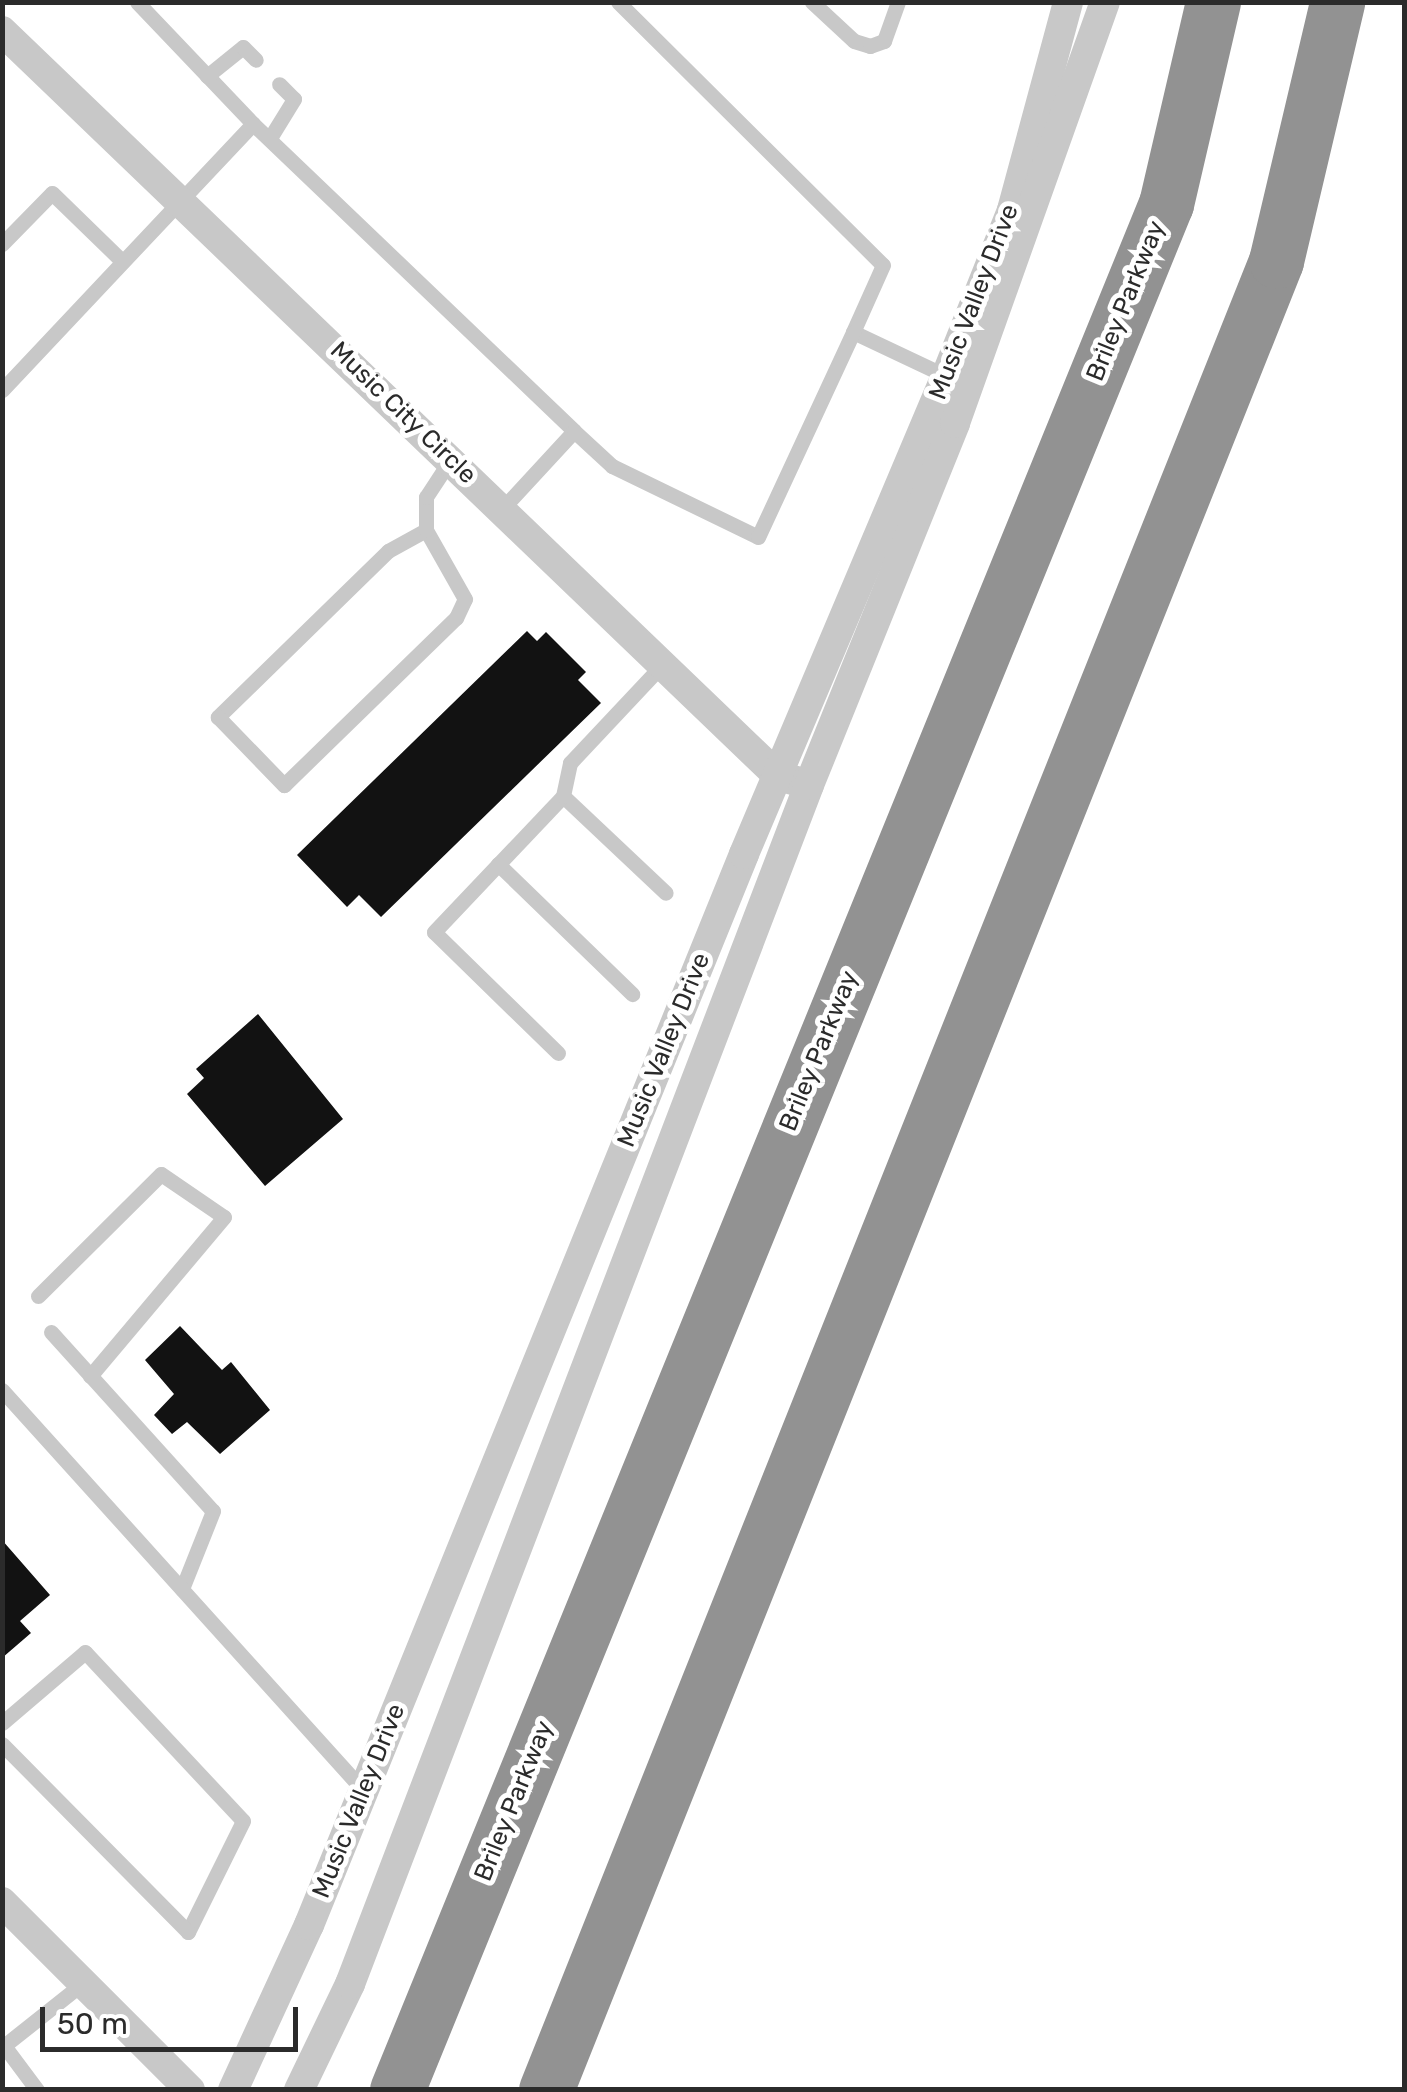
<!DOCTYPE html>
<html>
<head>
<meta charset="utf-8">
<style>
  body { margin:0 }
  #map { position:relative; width:1407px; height:2092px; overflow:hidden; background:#fff; font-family:Rubik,sans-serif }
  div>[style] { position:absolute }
  .building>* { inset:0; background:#121212 }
  .service>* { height:15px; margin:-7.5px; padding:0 7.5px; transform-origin:7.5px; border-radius:7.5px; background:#c8c8c8 }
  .minor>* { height:30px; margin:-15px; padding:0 15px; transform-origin:15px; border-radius:15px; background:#c8c8c8 }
  .motorway>* { height:55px; margin:-27.5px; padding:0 27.5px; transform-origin:27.5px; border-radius:27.5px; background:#929292 }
  span { translate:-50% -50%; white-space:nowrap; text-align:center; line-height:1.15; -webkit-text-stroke:10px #fff; paint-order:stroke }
  .street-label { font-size:25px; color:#2b2b2b }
  .frame { position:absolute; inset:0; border:5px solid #2b2b2b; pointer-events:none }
  .scale { position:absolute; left:40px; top:2007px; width:258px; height:45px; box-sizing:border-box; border:5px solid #2b2b2b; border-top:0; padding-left:12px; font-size:30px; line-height:35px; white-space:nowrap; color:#2b2b2b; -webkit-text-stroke:8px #fff; paint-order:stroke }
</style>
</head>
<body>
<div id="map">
  <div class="building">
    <i style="clip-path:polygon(527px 631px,537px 641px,546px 632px,586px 672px,578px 680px,601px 703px,381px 917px,359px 895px,347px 907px,297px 855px)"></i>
    <i style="clip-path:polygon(258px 1014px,343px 1119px,265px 1186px,187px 1094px,204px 1078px,196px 1069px)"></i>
    <i style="clip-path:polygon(180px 1326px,222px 1370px,231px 1362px,270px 1410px,220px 1454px,187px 1422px,172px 1434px,154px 1415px,174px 1394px,145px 1360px)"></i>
    <i style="clip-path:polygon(2px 1540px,50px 1595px,20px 1621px,31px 1633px,2px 1658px)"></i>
  </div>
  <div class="service">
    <i style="left:137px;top:2px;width:168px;rotate:46.4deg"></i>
    <i style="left:253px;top:124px;width:444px;rotate:43.7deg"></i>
    <i style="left:618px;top:2px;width:373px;rotate:44.8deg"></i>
    <i style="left:883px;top:265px;width:73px;rotate:114.1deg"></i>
    <i style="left:853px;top:332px;width:103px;rotate:25.3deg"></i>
    <i style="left:812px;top:2px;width:57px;rotate:42.9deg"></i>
    <i style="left:854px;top:41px;width:17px;rotate:17deg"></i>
    <i style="left:870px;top:46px;width:15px;rotate:-20deg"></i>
    <i style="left:884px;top:41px;width:41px;rotate:-70.3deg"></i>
    <i style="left:207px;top:76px;width:46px;rotate:-38.9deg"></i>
    <i style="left:243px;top:47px;width:18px;rotate:45deg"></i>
    <i style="left:270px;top:138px;width:46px;rotate:-58.4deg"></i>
    <i style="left:294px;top:99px;width:21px;rotate:-135deg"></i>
    <i style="left:2px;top:244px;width:71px;rotate:-45.6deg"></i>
    <i style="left:52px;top:193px;width:98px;rotate:44.2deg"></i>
    <i style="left:2px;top:390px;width:366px;rotate:-46.7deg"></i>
    <i style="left:502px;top:509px;width:106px;rotate:-47.3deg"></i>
    <i style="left:574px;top:431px;width:52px;rotate:42.6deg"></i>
    <i style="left:612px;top:466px;width:162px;rotate:25.9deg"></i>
    <i style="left:758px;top:537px;width:226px;rotate:-65.1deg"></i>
    <i style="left:426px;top:530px;width:43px;rotate:151.1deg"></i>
    <i style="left:388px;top:551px;width:238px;rotate:135.7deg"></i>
    <i style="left:218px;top:717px;width:95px;rotate:45.9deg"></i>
    <i style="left:284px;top:785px;width:240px;rotate:-44.2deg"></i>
    <i style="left:456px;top:618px;width:21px;rotate:-65deg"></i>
    <i style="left:465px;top:599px;width:79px;rotate:-119.5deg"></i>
    <i style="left:426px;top:530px;width:33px;rotate:-90deg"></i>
    <i style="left:426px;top:497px;width:45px;rotate:-56.7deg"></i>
    <i style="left:563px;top:796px;width:141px;rotate:43.3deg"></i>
    <i style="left:498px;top:864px;width:187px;rotate:44.1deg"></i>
    <i style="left:558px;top:1053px;width:173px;rotate:-135.7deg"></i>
    <i style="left:434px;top:932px;width:187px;rotate:-46.5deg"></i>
    <i style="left:563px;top:796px;width:34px;rotate:-78deg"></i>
    <i style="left:570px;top:763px;width:136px;rotate:-46.8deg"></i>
    <i style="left:38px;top:1296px;width:173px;rotate:-44.8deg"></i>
    <i style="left:161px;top:1174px;width:76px;rotate:34.3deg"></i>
    <i style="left:224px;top:1217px;width:208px;rotate:130.1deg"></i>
    <i style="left:51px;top:1332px;width:241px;rotate:47.9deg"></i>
    <i style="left:213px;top:1511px;width:84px;rotate:111.7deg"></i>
    <i style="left:2px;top:1390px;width:539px;rotate:47.93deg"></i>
    <i style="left:2px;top:1723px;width:109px;rotate:-40.5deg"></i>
    <i style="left:85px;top:1652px;width:231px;rotate:46.9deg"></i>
    <i style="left:243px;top:1821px;width:124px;rotate:116.4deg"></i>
    <i style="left:188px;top:1932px;width:264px;rotate:-134.7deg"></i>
    <i style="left:2px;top:2043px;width:59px;rotate:53.3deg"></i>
    <i style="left:5px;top:2045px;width:100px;rotate:-38.5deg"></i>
  </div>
  <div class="minor">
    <i style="left:2px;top:31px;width:1076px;rotate:43.83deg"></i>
    <i style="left:778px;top:776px;width:20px;rotate:15deg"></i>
    <i style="left:2px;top:1902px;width:266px;rotate:45deg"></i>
    <i style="left:233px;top:2090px;width:182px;rotate:-65.3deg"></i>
    <i style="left:309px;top:1925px;width:1156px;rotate:-67.89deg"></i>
    <i style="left:744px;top:854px;width:519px;rotate:-67.09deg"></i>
    <i style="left:946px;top:376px;width:179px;rotate:-68.3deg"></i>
    <i style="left:1012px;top:210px;width:215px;rotate:-74.9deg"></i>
    <i style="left:299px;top:2090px;width:118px;rotate:-64.3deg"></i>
    <i style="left:350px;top:1984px;width:1284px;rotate:-69.05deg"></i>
    <i style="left:809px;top:785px;width:390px;rotate:-68deg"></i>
    <i style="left:955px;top:423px;width:447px;rotate:-70.4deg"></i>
  </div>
  <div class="motorway">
    <i style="left:397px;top:2090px;width:2037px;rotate:-67.82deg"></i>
    <i style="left:1166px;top:204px;width:207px;rotate:-76.9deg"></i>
    <i style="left:546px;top:2090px;width:1969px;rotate:-68.24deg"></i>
    <i style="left:1276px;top:261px;width:266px;rotate:-76.7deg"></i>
  </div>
  <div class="street-label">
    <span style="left:1126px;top:301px;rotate:-68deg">Briley Parkway</span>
    <span style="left:974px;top:302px;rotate:-69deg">Music Valley Drive</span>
    <span style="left:403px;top:413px;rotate:44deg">Music City Circle</span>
    <span style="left:664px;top:1050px;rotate:-68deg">Music Valley Drive</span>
    <span style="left:819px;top:1051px;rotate:-68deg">Briley Parkway</span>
    <span style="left:359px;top:1801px;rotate:-68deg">Music Valley Drive</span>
    <span style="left:514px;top:1801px;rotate:-68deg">Briley Parkway</span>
  </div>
  <div class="frame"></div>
  <div class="scale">50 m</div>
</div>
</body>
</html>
